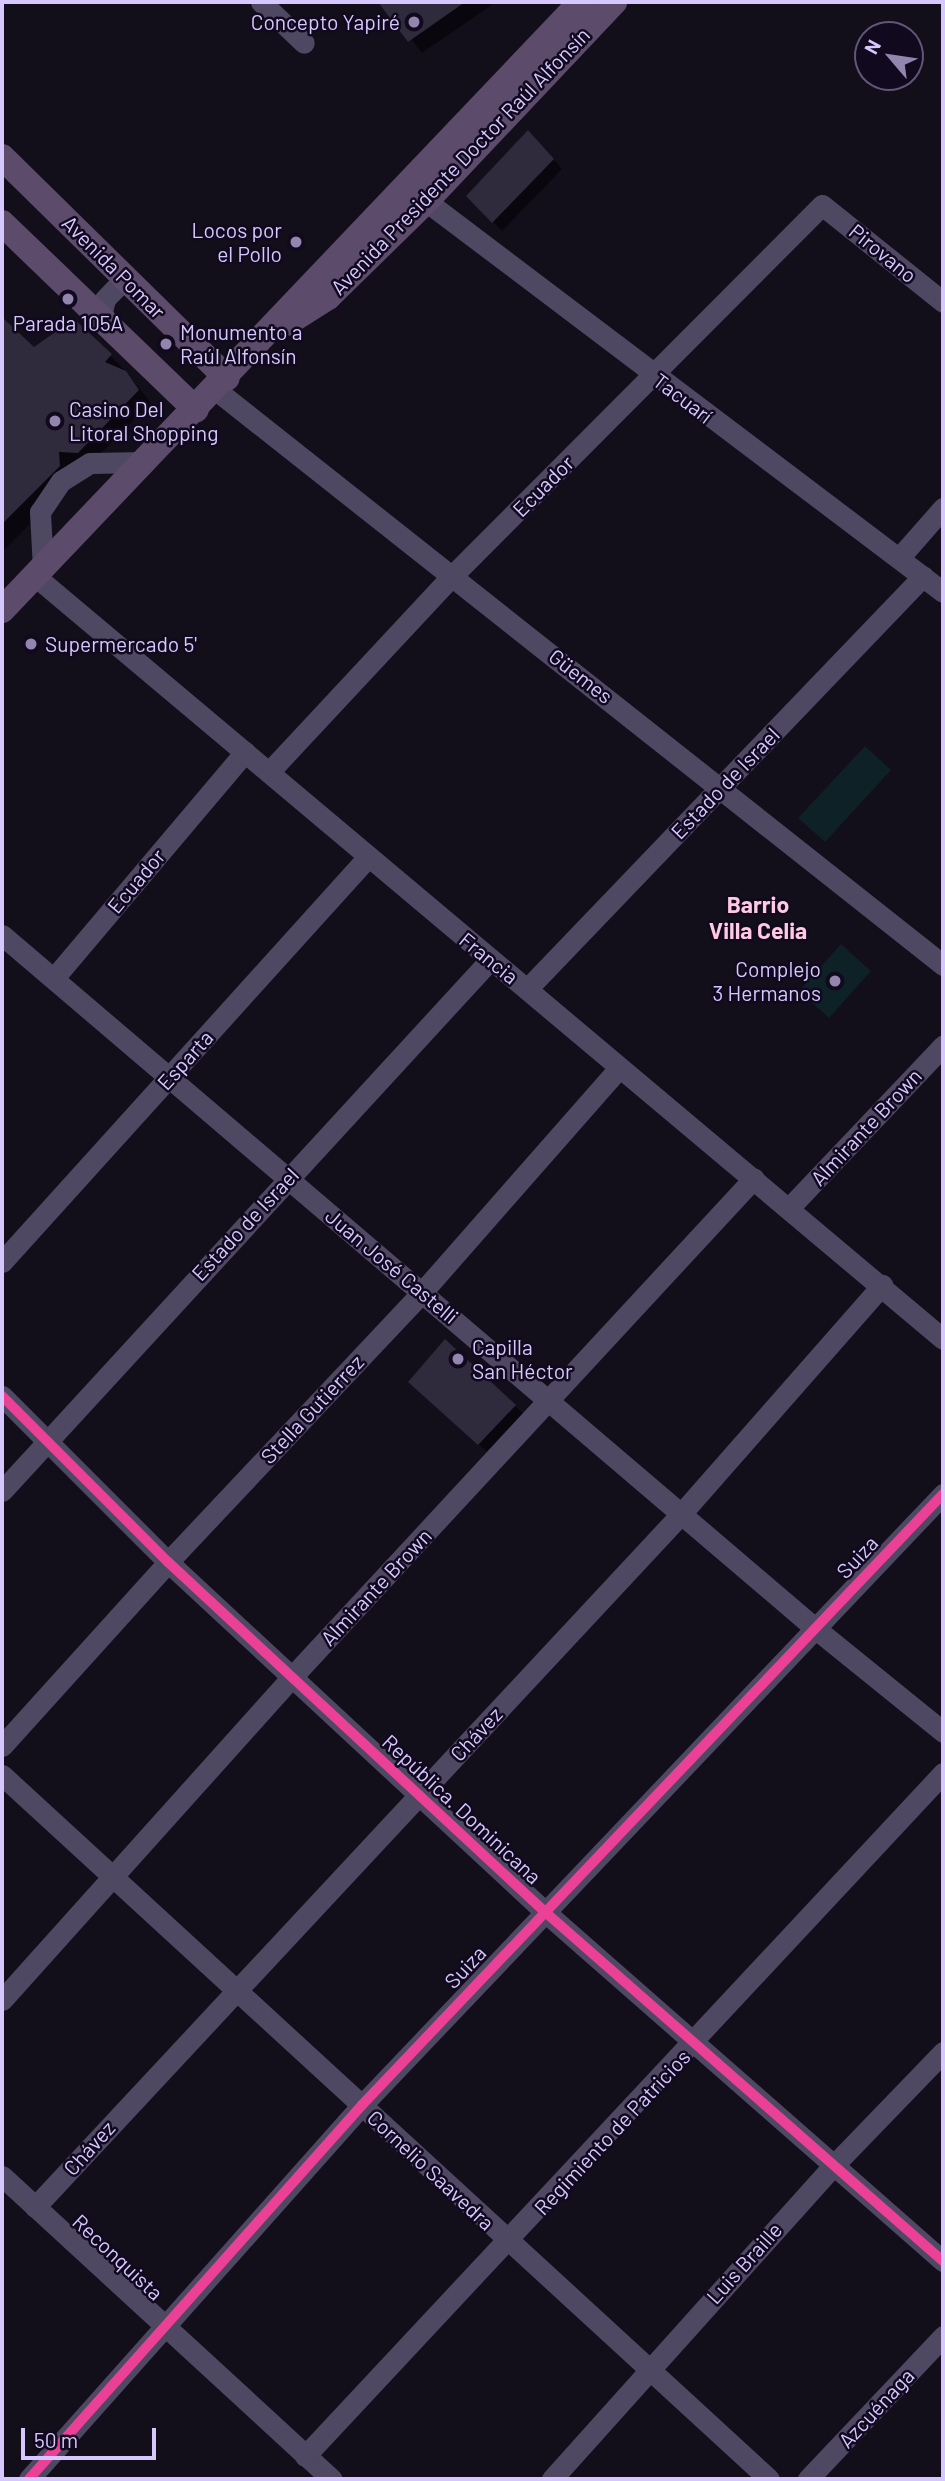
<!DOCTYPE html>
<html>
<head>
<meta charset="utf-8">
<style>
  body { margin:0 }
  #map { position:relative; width:945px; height:2481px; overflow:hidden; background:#120e1a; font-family:Barlow,sans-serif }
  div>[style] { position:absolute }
  .green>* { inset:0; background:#0d2126 }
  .shadow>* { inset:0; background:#0007 }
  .building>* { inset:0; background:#302a3d }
  .minor>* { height:21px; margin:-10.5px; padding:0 10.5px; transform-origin:10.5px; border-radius:10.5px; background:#4f4863 }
  .major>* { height:26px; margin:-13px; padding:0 13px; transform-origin:13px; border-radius:13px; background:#5d4b6c }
  .cycleway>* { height:10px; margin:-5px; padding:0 5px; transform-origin:5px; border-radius:5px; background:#ea4096 }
  .dots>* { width:19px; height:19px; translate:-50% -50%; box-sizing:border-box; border:4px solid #110a1e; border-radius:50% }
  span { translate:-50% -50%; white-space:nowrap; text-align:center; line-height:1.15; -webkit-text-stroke:5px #110a1e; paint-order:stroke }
  .poi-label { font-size:21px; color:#d7c7ff }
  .right { translate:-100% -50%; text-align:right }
  .left { translate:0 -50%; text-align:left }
  .street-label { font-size:21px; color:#d7c7ff }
  .neighbourhood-label { font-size:23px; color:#ffc9e2; font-weight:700 }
  .frame { position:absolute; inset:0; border:4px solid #d7c7ff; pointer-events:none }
  .north { position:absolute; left:854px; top:21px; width:70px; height:70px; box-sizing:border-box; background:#110a1e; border:2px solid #605678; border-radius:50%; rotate:299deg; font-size:19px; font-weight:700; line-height:28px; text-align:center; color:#d7c7ff }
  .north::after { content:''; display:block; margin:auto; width:24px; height:32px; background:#9286af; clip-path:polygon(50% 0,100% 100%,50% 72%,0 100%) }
  .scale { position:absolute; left:21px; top:2428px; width:135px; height:32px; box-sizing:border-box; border:4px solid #d7c7ff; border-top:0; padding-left:9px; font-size:21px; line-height:24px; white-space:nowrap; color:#d7c7ff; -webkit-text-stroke:5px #110a1e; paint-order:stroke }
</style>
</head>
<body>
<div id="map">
  <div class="green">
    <i style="clip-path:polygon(865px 746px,891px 770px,825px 842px,798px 818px)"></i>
    <i style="clip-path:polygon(841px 944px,871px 971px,829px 1018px,799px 991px)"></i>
  </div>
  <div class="shadow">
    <i style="clip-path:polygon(383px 2px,496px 2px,422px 53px)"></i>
    <i style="clip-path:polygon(538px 142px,562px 169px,502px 231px,468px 196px)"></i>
    <i style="clip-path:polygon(2px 320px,34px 349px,74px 321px,123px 368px,151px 403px,2px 552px)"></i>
    <i style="clip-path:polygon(423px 1395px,515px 1406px,528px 1418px,492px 1456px)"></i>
  </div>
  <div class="building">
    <i style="clip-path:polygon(378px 2px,465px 2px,408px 42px)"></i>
    <i style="clip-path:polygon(528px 130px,554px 159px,492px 223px,466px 196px)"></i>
    <i style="clip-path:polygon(2px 317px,34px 347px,74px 319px,112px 354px,105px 362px,126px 371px,139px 390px,78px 453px,59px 452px,60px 466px,2px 524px)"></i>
    <i style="clip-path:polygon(445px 1339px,516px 1405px,478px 1445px,408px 1382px)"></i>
  </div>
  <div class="minor">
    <i style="left:261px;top:2px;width:59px;rotate:43.6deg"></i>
    <i style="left:414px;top:192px;width:663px;rotate:37.09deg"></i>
    <i style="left:106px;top:325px;width:14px;rotate:-107deg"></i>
    <i style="left:102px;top:312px;width:13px;rotate:-77deg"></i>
    <i style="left:105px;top:299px;width:29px;rotate:-46deg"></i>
    <i style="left:216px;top:390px;width:927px;rotate:38.34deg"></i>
    <i style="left:899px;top:558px;width:67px;rotate:-48.7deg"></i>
    <i style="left:43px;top:568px;width:56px;rotate:-93.1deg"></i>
    <i style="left:40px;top:512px;width:37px;rotate:-56deg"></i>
    <i style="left:61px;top:481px;width:34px;rotate:-32deg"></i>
    <i style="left:90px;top:463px;width:55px;rotate:-1deg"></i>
    <i style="left:35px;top:576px;width:1186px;rotate:40.04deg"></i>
    <i style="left:269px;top:772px;width:267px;rotate:-47deg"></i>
    <i style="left:451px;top:577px;width:525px;rotate:-45.08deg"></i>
    <i style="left:822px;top:205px;width:155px;rotate:38.7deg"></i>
    <i style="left:2px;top:935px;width:1070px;rotate:40.45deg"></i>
    <i style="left:816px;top:1629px;width:164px;rotate:39deg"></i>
    <i style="left:54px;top:978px;width:296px;rotate:-49.8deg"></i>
    <i style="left:527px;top:989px;width:572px;rotate:-46.2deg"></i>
    <i style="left:789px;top:1208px;width:224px;rotate:-46.5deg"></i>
    <i style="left:2px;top:1262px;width:544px;rotate:-47.9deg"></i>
    <i style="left:2px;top:1396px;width:235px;rotate:45deg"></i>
    <i style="left:168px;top:1562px;width:513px;rotate:42.87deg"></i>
    <i style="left:544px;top:1911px;width:531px;rotate:41.26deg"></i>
    <i style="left:2px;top:1491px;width:721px;rotate:-47.42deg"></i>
    <i style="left:2px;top:1746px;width:248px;rotate:-47.9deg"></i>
    <i style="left:168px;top:1562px;width:374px;rotate:-46.7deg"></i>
    <i style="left:424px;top:1290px;width:295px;rotate:-48.7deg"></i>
    <i style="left:2px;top:1775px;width:1041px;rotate:42.55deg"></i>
    <i style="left:2px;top:2000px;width:433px;rotate:-48.1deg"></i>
    <i style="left:291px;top:1678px;width:681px;rotate:-47.2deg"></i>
    <i style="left:2px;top:2176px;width:448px;rotate:42.6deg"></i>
    <i style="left:35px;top:2207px;width:947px;rotate:-47.01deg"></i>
    <i style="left:681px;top:1514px;width:305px;rotate:-48.7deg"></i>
    <i style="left:305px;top:2456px;width:935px;rotate:-46.95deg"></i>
    <i style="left:29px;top:2479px;width:501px;rotate:-48.32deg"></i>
    <i style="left:362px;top:2105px;width:843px;rotate:-46.44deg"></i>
    <i style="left:552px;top:2479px;width:422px;rotate:-48.1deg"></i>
    <i style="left:834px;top:2165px;width:157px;rotate:-46deg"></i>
    <i style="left:808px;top:2479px;width:197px;rotate:-46.6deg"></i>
  </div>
  <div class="major">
    <i style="left:2px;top:157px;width:315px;rotate:44.5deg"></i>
    <i style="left:2px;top:223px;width:269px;rotate:43.9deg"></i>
    <i style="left:287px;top:323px;width:49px;rotate:-32.4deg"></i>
    <i style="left:328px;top:297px;width:137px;rotate:-44.4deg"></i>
    <i style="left:426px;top:201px;width:274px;rotate:-46.6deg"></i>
    <i style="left:2px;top:610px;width:840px;rotate:-46.4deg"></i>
  </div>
  <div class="cycleway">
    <i style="left:2px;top:1396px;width:235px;rotate:45deg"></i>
    <i style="left:168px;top:1562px;width:513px;rotate:42.87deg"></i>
    <i style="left:544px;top:1911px;width:531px;rotate:41.26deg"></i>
    <i style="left:29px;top:2479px;width:501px;rotate:-48.32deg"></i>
    <i style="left:362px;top:2105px;width:843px;rotate:-46.44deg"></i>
  </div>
  <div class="dots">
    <i style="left:414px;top:22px;background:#9286af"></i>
    <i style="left:296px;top:242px;background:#9286af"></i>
    <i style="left:68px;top:299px;background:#9286af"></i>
    <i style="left:166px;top:344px;background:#9286af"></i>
    <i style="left:55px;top:421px;background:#9286af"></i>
    <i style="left:31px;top:644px;background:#9286af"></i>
    <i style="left:835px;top:981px;background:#9286af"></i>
    <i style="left:458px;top:1359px;background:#9286af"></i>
  </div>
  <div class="poi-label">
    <span class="right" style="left:400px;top:22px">Concepto Yapiré</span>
    <span class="right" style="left:282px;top:242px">Locos por<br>el Pollo</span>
    <span style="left:68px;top:323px">Parada 105A</span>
    <span class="left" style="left:180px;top:344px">Monumento a<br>Raúl Alfonsín</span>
    <span class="left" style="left:69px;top:421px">Casino Del<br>Litoral Shopping</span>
    <span class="left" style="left:45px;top:644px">Supermercado 5'</span>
    <span class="right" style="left:821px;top:981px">Complejo<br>3 Hermanos</span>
    <span class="left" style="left:472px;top:1359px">Capilla<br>San Héctor</span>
  </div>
  <div class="street-label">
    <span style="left:460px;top:161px;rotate:-46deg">Avenida Presidente Doctor Raúl Alfonsín</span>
    <span style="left:883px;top:253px;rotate:39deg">Pirovano</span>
    <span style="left:114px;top:267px;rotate:45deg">Avenida Pomar</span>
    <span style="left:683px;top:398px;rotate:37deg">Tacuarí</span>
    <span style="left:543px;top:486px;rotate:-45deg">Ecuador</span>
    <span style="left:581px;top:676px;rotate:38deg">Güemes</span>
    <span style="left:725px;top:783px;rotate:-46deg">Estado de Israel</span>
    <span style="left:136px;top:881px;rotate:-50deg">Ecuador</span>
    <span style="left:489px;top:958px;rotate:39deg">Francia</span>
    <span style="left:185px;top:1060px;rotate:-48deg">Esparta</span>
    <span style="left:866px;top:1127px;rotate:-47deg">Almirante Brown</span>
    <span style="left:245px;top:1224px;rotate:-47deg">Estado de Israel</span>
    <span style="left:392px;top:1266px;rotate:40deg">Juan José Castelli</span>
    <span style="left:312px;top:1409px;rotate:-47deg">Stella Gutierrez</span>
    <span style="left:857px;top:1557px;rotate:-47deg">Suiza</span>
    <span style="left:376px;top:1587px;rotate:-47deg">Almirante Brown</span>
    <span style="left:476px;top:1734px;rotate:-47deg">Chávez</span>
    <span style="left:462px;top:1809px;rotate:43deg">República. Dominicana</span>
    <span style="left:465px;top:1967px;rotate:-47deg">Suiza</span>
    <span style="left:612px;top:2132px;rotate:-47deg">Regimiento de Patricios</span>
    <span style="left:89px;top:2148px;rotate:-48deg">Chávez</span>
    <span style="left:431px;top:2170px;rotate:43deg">Cornelio Saavedra</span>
    <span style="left:118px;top:2257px;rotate:43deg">Reconquista</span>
    <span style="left:744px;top:2263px;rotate:-48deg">Luis Braille</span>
    <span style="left:876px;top:2408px;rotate:-47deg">Azcuénaga</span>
  </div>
  <div class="neighbourhood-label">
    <span style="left:758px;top:917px">Barrio<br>Villa Celia</span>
  </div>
  <div class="frame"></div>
  <div class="north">N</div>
  <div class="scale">50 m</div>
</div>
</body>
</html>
